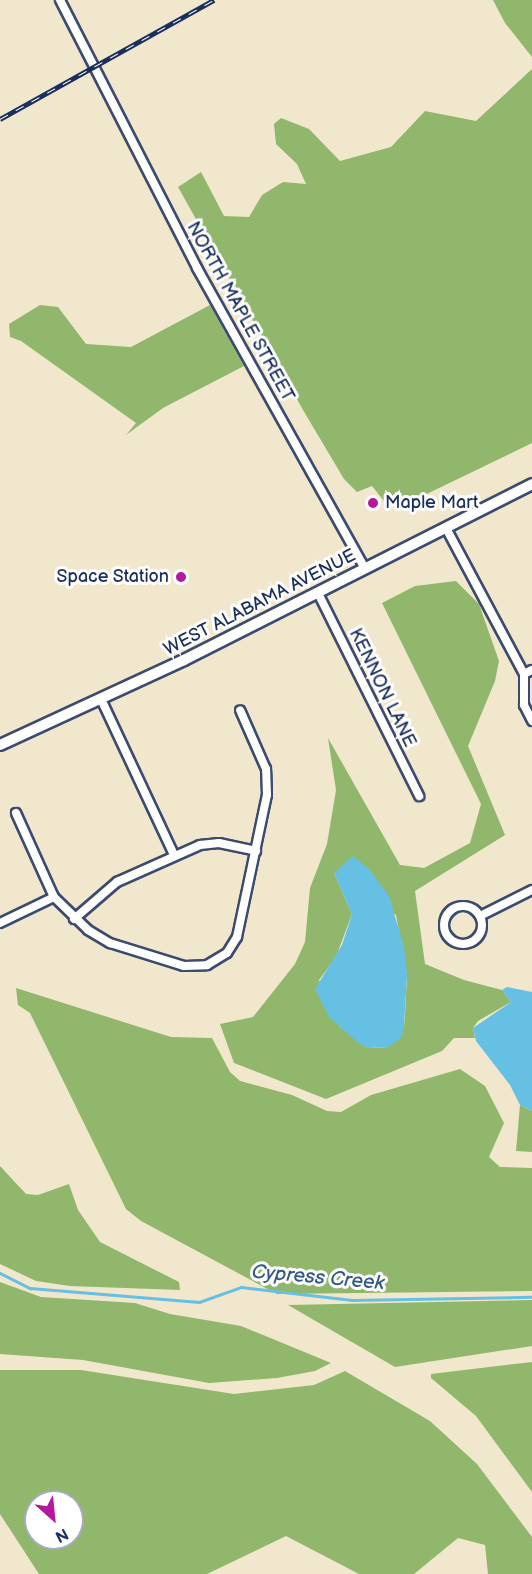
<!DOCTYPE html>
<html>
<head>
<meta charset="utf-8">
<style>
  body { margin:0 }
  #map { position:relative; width:532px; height:1574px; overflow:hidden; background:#f1e7cd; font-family:"Balsamiq Sans",sans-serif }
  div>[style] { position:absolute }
  .forest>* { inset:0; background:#91b76c }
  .water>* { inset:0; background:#65c0e3 }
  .stream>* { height:3px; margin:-1.5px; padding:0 1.5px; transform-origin:1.5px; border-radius:1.5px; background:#65c0e3 }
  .roads { filter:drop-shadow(2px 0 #3b4b6f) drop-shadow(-2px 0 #3b4b6f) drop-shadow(0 2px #3b4b6f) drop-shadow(0 -2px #3b4b6f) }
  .street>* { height:8px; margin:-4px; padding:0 4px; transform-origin:4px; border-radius:4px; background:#fff }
  .street>.ring { margin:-4px; padding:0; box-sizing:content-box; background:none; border:8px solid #fff; border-radius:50% }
  .secondary>* { height:10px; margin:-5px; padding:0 5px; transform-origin:5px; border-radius:5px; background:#fff }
  .rail>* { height:5px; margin-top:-2.5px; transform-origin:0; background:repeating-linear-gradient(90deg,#fff 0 9px,#1b2f5e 0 18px); box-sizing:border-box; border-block:2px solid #1b2f5e }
  .dots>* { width:16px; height:16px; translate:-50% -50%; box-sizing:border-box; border:3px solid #fff; border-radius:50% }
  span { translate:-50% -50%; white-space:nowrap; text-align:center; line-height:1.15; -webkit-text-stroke:6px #fff; paint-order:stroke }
  .street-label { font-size:18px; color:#1b2f5e }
  .poi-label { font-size:18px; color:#1b2f5e }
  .left { translate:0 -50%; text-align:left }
  .right { translate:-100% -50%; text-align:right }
  .water-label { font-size:20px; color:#315a86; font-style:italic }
  .north { position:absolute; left:24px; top:1490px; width:60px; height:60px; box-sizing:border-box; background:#fff; border:2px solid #a4acbf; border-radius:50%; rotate:153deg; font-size:16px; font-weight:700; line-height:24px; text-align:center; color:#1b2f5e }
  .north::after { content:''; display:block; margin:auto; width:21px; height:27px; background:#b5179e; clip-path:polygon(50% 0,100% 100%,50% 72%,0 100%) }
</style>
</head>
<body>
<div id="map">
  <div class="forest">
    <i style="clip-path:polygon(493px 0,532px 0,532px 57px,505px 23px)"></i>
    <i style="clip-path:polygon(532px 69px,532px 443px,404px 505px,384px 501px,372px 486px,357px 492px,344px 479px,303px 410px,178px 187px,201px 172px,224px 216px,249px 217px,262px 195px,283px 182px,306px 184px,297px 164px,276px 144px,274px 124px,281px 118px,309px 129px,340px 161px,391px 147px,425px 111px,476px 121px)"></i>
    <i style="clip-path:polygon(40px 305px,58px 307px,86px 344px,131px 347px,210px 305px,244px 366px,163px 408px,126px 435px,136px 423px,21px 341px,10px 337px,9px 324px)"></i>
    <i style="clip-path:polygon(evenodd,456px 581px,479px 604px,499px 661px,495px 681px,468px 746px,505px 835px,415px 891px,425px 964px,464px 980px,502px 990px,511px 1002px,478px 1021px,473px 1028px,475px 1038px,454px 1038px,442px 1051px,326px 1099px,234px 1063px,220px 1024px,253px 1017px,295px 964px,305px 942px,310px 888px,327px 844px,336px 790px,328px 738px,400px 865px,424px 868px,470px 843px,481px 804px,382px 603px,415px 586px,456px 581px,334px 873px,396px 915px,407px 975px,405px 1014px,404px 1026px,387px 1048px,366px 1047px,339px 1026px,319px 980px,336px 957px,352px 914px,334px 873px)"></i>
    <i style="clip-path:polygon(16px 988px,171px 1037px,212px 1038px,230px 1072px,240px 1081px,292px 1095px,327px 1111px,341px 1112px,371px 1095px,460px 1069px,485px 1086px,504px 1123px,489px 1157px,500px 1167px,532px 1168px,532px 1291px,277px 1294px,141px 1221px,126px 1209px,30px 1013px,18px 1005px)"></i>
    <i style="clip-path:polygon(520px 1105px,532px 1111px,532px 1152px,516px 1151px)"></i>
    <i style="clip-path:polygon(0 1166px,26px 1194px,38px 1195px,69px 1184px,78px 1210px,100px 1242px,179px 1282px,180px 1290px,70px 1286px,36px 1281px,0 1264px)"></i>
    <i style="clip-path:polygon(0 1282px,41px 1297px,135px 1303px,170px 1314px,241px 1326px,331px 1363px,315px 1371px,277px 1378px,209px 1383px,83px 1360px,0 1354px)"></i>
    <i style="clip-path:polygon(532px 1300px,532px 1346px,395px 1367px,288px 1305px)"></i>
    <i style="clip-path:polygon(532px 1362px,532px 1492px,476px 1416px,431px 1378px,431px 1374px)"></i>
    <i style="clip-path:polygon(evenodd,0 1370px,81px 1370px,234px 1394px,314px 1385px,345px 1371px,430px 1421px,477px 1464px,532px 1537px,532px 1574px,488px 1574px,485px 1545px,458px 1538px,414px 1574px,359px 1574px,286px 1536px,207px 1574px,39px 1574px,0 1514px,0 1370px,36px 1502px,72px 1502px,72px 1538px,36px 1538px,36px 1502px)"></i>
  </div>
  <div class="water">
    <i style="clip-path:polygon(353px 856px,368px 868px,389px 896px,404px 947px,407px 975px,404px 1026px,401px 1038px,387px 1048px,366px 1047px,356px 1041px,329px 1017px,315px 989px,342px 945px,352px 914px,334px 873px)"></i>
    <i style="clip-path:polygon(507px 987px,532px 992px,532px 1111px,520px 1105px,510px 1085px,476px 1041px,473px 1028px,511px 1002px,502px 990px)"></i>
  </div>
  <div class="stream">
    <i style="left:0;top:1273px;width:34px;rotate:27deg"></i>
    <i style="left:30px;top:1288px;width:170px;rotate:4.7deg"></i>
    <i style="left:199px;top:1302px;width:45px;rotate:-19.7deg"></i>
    <i style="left:241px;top:1287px;width:112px;rotate:6.7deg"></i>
    <i style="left:352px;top:1300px;width:180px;rotate:-1deg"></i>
  </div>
  <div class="roads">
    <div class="street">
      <i style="left:60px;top:0;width:301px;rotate:62.9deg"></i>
      <i style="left:197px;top:268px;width:344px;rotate:60.8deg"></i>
      <i style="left:446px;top:528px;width:166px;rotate:61.9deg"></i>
      <i style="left:524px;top:674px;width:31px;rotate:90deg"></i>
      <i style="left:524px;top:705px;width:18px;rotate:63deg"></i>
      <i style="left:318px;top:593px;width:227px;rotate:63.5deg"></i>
      <i style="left:524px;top:674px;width:9px;rotate:-27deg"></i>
      <i style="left:101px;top:699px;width:172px;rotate:64.9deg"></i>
      <i style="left:16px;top:813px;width:92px;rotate:65.7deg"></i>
      <i style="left:54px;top:897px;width:47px;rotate:44.1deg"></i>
      <i style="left:88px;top:930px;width:26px;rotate:31deg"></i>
      <i style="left:110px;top:943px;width:77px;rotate:17.3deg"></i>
      <i style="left:184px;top:966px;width:23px;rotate:-2deg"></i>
      <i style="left:207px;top:965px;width:23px;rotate:-31deg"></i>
      <i style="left:227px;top:953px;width:19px;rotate:-58deg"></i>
      <i style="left:237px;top:937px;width:145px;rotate:-78.1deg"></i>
      <i style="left:267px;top:795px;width:26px;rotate:-92deg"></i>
      <i style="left:266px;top:769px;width:64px;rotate:-113.8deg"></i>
      <i class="ring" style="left:444px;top:906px;width:30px;height:30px"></i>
      <i style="left:480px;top:916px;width:58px;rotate:-26.6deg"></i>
      <i style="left:74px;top:919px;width:57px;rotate:-40.7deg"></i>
      <i style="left:117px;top:882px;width:91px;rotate:-24deg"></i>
      <i style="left:200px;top:845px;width:19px;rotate:-6deg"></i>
      <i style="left:219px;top:843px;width:38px;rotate:12deg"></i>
      <i style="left:0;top:923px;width:60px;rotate:-25.7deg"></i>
    </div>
    <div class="secondary">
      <i style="left:0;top:745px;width:203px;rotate:-24.8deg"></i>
      <i style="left:184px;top:660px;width:390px;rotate:-26.8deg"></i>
    </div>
  </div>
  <div class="rail">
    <i style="left:0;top:119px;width:245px;rotate:-29.1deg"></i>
  </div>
  <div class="dots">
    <i style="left:373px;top:503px;background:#b5179e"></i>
    <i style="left:181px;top:577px;background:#b5179e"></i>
  </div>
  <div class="street-label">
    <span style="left:240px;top:312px;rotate:61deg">NORTH MAPLE STREET</span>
    <span style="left:260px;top:603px;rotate:-27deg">WEST ALABAMA AVENUE</span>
    <span style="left:382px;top:688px;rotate:64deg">KENNON LANE</span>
  </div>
  <div class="poi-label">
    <span class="left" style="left:385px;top:503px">Maple Mart</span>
    <span class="right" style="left:169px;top:577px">Space Station</span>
  </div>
  <div class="water-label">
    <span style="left:318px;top:1278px;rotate:5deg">Cypress Creek</span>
  </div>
  <div class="north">N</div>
</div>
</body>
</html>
